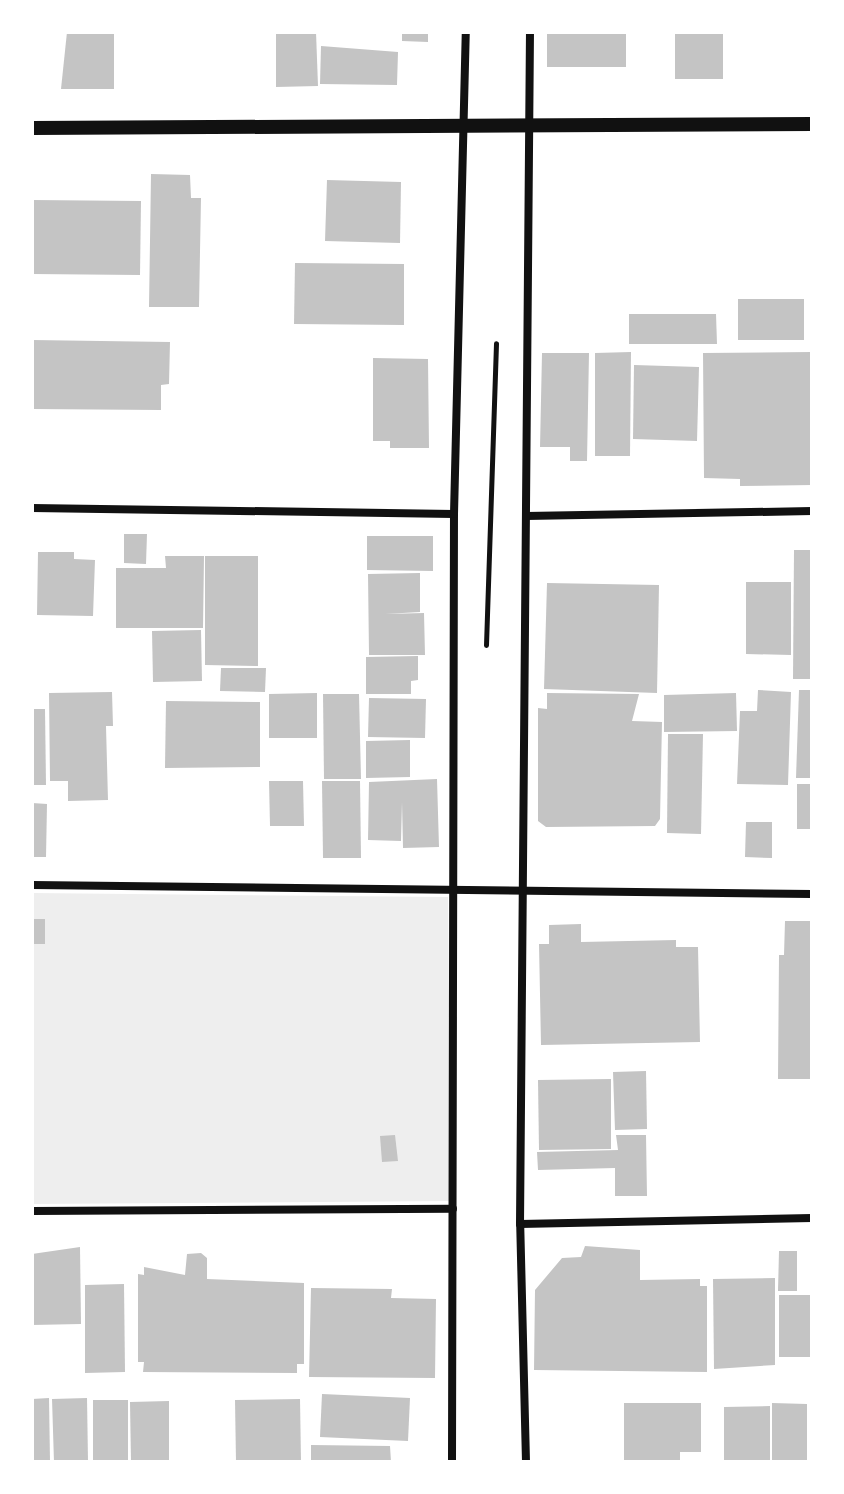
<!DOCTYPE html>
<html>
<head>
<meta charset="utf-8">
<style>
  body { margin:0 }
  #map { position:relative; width:844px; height:1494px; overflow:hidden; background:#fff; font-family:"Zilla Slab",serif }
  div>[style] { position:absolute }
  .green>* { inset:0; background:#eee }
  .building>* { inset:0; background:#c4c4c4 }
  .path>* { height:5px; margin:-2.5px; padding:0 2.5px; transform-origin:2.5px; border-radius:2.5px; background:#111 }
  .minor>* { height:8px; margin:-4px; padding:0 4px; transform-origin:4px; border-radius:4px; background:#111 }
  .tertiary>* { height:14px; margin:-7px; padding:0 7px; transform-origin:7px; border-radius:7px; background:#111 }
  span { translate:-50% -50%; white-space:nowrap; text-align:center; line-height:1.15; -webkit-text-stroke:6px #fff; paint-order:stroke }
  .frame { position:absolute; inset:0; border:34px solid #fff; pointer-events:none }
</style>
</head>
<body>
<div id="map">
  <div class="green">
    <i style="clip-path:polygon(32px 893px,448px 897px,451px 1201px,32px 1204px)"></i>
  </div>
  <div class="building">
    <i style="clip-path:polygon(67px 32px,114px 32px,114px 89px,61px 89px)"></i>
    <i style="clip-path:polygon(276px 32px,316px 32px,318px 86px,276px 87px)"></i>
    <i style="clip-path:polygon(402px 32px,428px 32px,428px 42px,402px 41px)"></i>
    <i style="clip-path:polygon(547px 32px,626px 32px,626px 67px,547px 67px)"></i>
    <i style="clip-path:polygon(675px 32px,723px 32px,723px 79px,675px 79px)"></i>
    <i style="clip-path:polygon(321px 46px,398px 52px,397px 85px,320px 84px)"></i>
    <i style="clip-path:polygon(151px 174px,190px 175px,191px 198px,201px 198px,199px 307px,149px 307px)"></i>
    <i style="clip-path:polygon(327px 180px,401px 182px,400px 243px,325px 241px)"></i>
    <i style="clip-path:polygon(32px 200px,141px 201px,140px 275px,32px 274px)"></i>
    <i style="clip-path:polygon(295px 263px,404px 264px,404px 325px,294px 324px)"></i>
    <i style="clip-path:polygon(738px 299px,804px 299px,804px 340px,738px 340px)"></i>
    <i style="clip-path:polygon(629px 314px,716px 314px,717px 344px,629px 344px)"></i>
    <i style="clip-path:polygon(32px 340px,170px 342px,169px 384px,161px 385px,161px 410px,32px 409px)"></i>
    <i style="clip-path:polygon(631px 352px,630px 456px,595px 456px,595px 353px)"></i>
    <i style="clip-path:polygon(812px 352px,812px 485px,740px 486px,740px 479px,704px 478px,703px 353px)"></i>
    <i style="clip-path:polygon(542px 353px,589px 353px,587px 461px,570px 461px,570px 447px,540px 447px)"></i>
    <i style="clip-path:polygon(373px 358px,428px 359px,429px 448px,390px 448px,390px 441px,373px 441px)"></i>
    <i style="clip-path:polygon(634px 365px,699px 367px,697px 441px,633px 439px)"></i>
    <i style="clip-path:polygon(124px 534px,147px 534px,146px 564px,124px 563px)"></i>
    <i style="clip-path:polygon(367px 536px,433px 536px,433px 571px,367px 570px)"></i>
    <i style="clip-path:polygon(794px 550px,812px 550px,812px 679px,793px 679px)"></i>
    <i style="clip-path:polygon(38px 552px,74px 552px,74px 559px,95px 560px,93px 616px,37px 615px)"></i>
    <i style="clip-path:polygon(165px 556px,204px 556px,203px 628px,116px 628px,116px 568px,166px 568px)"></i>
    <i style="clip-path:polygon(205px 556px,258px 556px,258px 666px,205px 665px)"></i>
    <i style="clip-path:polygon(420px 573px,420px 612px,385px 614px,424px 613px,425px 655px,369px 655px,368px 574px)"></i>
    <i style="clip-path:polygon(746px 582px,791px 582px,791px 655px,746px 654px)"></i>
    <i style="clip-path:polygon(547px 583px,659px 585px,657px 693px,544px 689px)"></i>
    <i style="clip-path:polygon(201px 630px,202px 681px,153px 682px,152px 631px)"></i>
    <i style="clip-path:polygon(418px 656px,418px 680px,411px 681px,411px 694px,366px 694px,366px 657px)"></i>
    <i style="clip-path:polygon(221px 668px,266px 668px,265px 692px,220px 691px)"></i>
    <i style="clip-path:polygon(758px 690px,791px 692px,788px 785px,737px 784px,740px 711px,757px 711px)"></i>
    <i style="clip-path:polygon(799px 690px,812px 690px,812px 778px,796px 778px)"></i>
    <i style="clip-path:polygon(112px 692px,113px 726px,106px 726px,108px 800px,68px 801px,68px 781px,50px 781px,49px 693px)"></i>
    <i style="clip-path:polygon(317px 693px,317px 738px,269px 738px,269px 694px)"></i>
    <i style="clip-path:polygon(547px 693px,639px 694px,632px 721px,662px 722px,660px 819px,655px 826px,546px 827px,538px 821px,538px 708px,547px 709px)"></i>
    <i style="clip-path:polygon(736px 693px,737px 731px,664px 732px,664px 695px)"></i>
    <i style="clip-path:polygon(323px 694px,359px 694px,361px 779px,324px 779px)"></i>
    <i style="clip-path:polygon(369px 698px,426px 699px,425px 738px,368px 737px)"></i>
    <i style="clip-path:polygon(166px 701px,260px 702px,260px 767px,165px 768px)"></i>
    <i style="clip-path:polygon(32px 709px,45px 709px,46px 785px,32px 785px)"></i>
    <i style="clip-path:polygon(668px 734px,703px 734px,701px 834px,667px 833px)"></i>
    <i style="clip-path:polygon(410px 740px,410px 777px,366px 778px,366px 741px)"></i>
    <i style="clip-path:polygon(437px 779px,439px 847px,403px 848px,402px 802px,401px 841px,368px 840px,369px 782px)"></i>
    <i style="clip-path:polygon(269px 781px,303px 781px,304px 826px,270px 826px)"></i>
    <i style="clip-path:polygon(322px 781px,360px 781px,361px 858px,323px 858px)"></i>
    <i style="clip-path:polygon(797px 784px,812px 784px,812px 829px,797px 829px)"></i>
    <i style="clip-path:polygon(32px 803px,47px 804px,46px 857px,32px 857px)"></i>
    <i style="clip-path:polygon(746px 822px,772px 822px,772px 858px,745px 857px)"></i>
    <i style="clip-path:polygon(32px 919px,45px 919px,45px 944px,32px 944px)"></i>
    <i style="clip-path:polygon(785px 921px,812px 921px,812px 1079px,778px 1079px,779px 955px,784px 955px)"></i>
    <i style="clip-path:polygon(581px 924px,581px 942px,676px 940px,676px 947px,698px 947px,700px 1042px,541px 1045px,539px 944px,549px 944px,549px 925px)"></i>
    <i style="clip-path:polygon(646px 1071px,647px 1129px,615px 1130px,613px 1072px)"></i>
    <i style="clip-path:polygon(611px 1079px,611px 1149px,539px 1150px,538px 1080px)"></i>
    <i style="clip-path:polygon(395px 1135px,398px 1161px,382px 1162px,380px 1136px)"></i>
    <i style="clip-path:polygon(616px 1135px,646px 1135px,647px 1196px,615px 1196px,615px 1168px,538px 1170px,537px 1152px,618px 1150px)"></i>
    <i style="clip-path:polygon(585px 1246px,640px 1250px,640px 1280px,700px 1279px,700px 1286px,707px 1286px,707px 1372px,534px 1370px,535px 1290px,562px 1258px,581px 1257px)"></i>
    <i style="clip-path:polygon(80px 1247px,81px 1324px,32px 1325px,32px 1254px)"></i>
    <i style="clip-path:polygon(779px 1251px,797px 1251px,797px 1291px,778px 1291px)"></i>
    <i style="clip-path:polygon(201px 1253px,207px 1258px,207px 1279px,304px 1283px,304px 1364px,297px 1364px,297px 1373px,143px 1372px,144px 1362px,138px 1362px,138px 1274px,144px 1275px,144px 1267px,185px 1275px,187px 1254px)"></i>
    <i style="clip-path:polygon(775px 1278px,775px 1365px,714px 1369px,713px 1279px)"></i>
    <i style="clip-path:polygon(124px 1284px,125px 1372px,85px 1373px,85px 1285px)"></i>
    <i style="clip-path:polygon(311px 1288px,392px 1289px,391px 1298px,436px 1299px,435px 1378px,309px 1377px)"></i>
    <i style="clip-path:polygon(779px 1295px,812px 1295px,812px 1357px,779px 1357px)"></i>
    <i style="clip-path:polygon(322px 1394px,410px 1398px,408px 1441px,320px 1437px)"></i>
    <i style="clip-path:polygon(49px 1398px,50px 1462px,32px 1462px,32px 1399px)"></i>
    <i style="clip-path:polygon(87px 1398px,88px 1462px,54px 1462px,52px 1399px)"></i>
    <i style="clip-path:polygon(300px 1399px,301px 1462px,236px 1462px,235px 1400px)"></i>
    <i style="clip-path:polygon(93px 1400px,128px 1400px,128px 1462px,93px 1462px)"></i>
    <i style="clip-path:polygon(169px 1401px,169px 1462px,131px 1462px,130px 1402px)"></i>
    <i style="clip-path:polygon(624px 1403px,701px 1403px,701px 1452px,680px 1452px,680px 1460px,624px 1462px)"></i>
    <i style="clip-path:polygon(772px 1403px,807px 1404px,807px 1462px,772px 1462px)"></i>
    <i style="clip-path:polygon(770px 1406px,770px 1462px,724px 1462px,724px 1407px)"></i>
    <i style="clip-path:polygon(311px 1445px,390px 1446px,391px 1462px,311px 1462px)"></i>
  </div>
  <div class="path">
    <i style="left:486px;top:645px;width:302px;rotate:-88.1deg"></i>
  </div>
  <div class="minor">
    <i style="left:32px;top:508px;width:422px;rotate:0.8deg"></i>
    <i style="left:526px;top:516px;width:286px;rotate:-1deg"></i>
    <i style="left:32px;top:885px;width:780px;rotate:0.66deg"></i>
    <i style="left:32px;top:1211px;width:421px;rotate:-0.3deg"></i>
    <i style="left:520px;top:1224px;width:292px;rotate:-1.2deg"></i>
    <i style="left:452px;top:1462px;width:948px;rotate:-89.88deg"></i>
    <i style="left:454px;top:514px;width:482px;rotate:-88.6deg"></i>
    <i style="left:526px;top:1462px;width:238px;rotate:-91.4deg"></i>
    <i style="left:520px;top:1224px;width:1192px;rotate:-89.52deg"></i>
  </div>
  <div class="tertiary">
    <i style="left:32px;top:128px;width:780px;rotate:-0.29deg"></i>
  </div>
  <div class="frame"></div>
</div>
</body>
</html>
